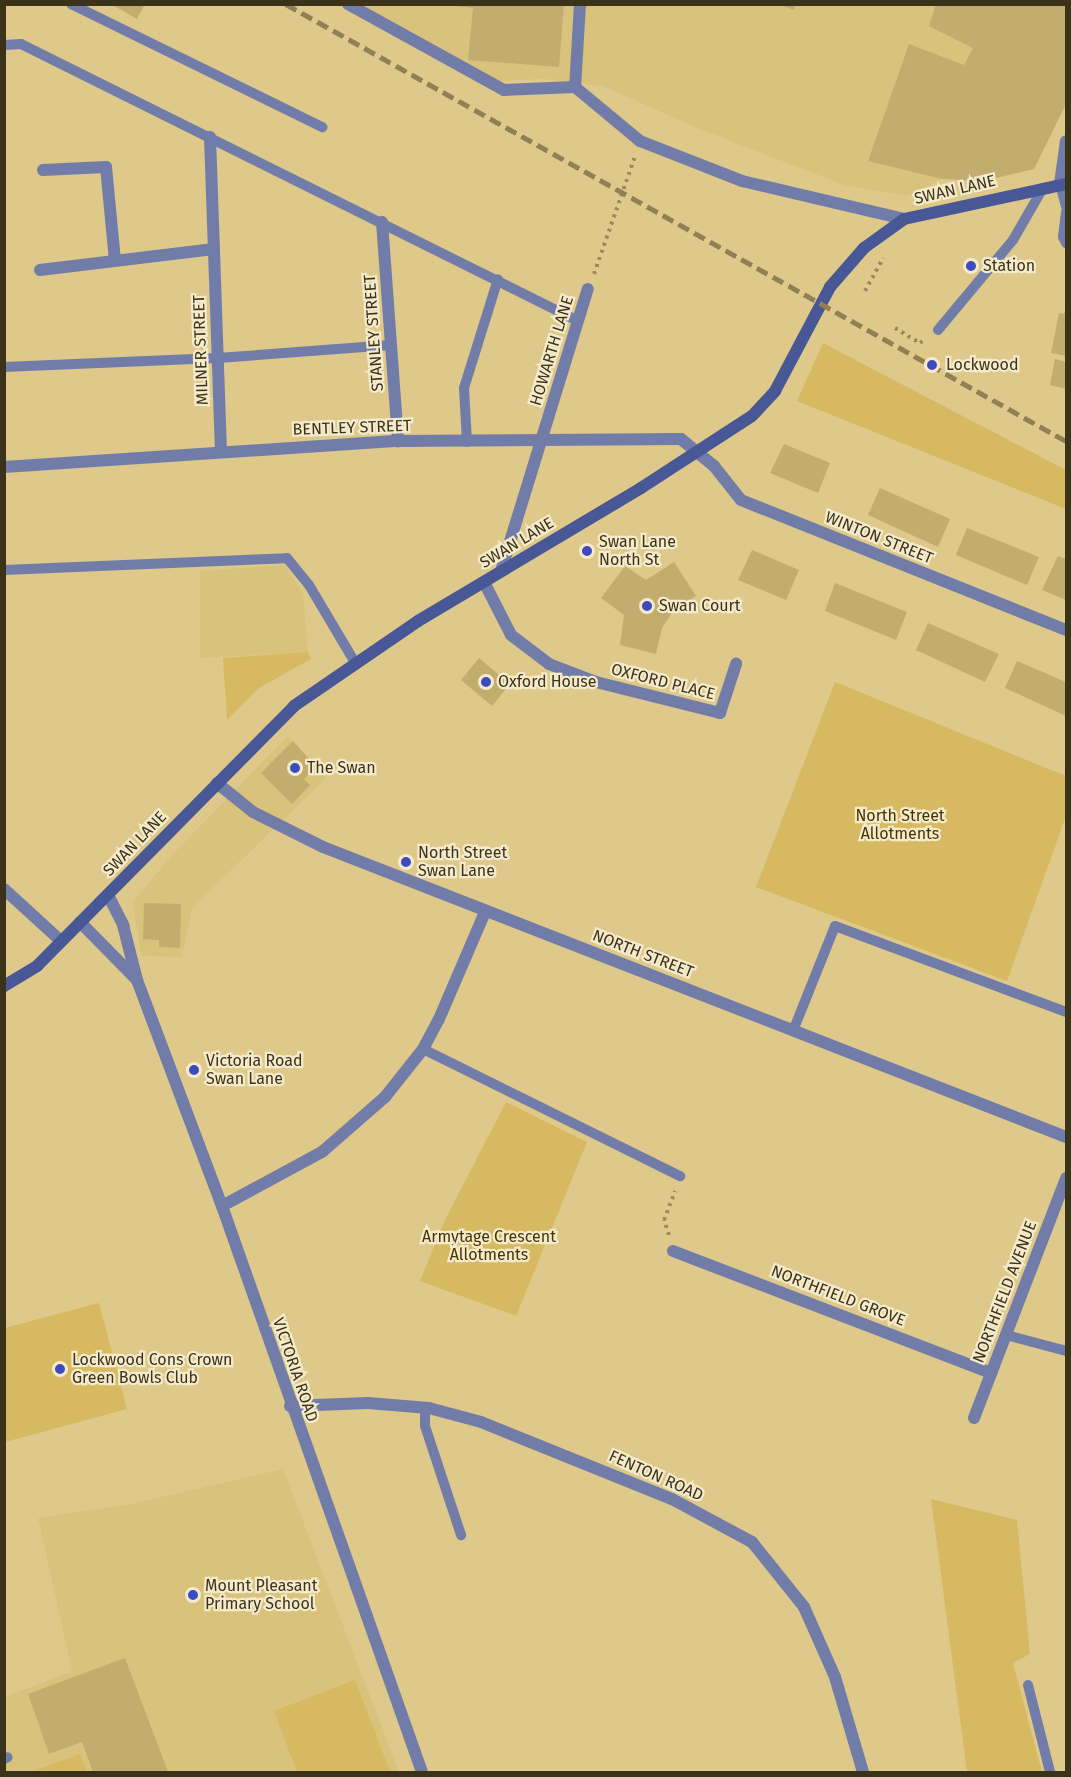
<!DOCTYPE html>
<html>
<head>
<meta charset="utf-8">
<style>
  body { margin:0 }
  #map { position:relative; width:1071px; height:1777px; overflow:hidden; background:#dec98a; font-family:"Fira Sans",sans-serif }
  div>[style] { position:absolute }
  .built>* { inset:0; background:#d9c27b }
  .green>* { inset:0; background:#d6b960 }
  .building>* { inset:0; background:#c2ad6f }
  .path>* { height:4px; margin-top:-2px; transform-origin:0; background:repeating-linear-gradient(90deg,#9b8b5c 0 3px,transparent 0 7.5px) }
  .lane>* { height:10px; margin:-5px; padding:0 5px; transform-origin:5px; border-radius:5px; background:#717da8 }
  .street>* { height:12px; margin:-6px; padding:0 6px; transform-origin:6px; border-radius:6px; background:#717da8 }
  .secondary>* { height:12px; margin:-6px; padding:0 6px; transform-origin:6px; border-radius:6px; background:#485795 }
  .rail>* { height:4.5px; margin-top:-2.25px; transform-origin:0; background:repeating-linear-gradient(90deg,#908154 0 12px,transparent 0 18px) }
  .dots>* { width:16px; height:16px; translate:-50% -50%; box-sizing:border-box; border:3px solid #f5ebcc; border-radius:50% }
  span { translate:-50% -50%; white-space:nowrap; text-align:center; line-height:1.15; -webkit-text-stroke:4.5px #f5ebcc; paint-order:stroke }
  .street-label { font-size:16px; color:#3b3319 }
  .poi-label { font-size:16px; color:#3b3319 }
  .left { translate:0 -50%; text-align:left }
  .park-label { font-size:16px; color:#453600 }
  .frame { position:absolute; inset:0; border:6px solid #3b3319; pointer-events:none }
</style>
</head>
<body>
<div id="map">
  <div class="built">
    <i style="clip-path:polygon(358px 5px,1066px 5px,1066px 104px,1034px 169px,983px 181px,942px 179px,907px 196px,844px 185px,697px 128px,603px 86px,545px 79px,497px 81px)"></i>
    <i style="clip-path:polygon(285px 565px,303px 593px,308px 652px,200px 658px,200px 571px)"></i>
    <i style="clip-path:polygon(288px 736px,326px 778px,192px 908px,182px 957px,141px 956px,133px 902px,172px 855px)"></i>
    <i style="clip-path:polygon(283px 1469px,399px 1772px,5px 1772px,5px 1697px,72px 1671px,38px 1518px,131px 1504px)"></i>
  </div>
  <div class="green">
    <i style="clip-path:polygon(823px 343px,1066px 470px,1066px 509px,797px 401px)"></i>
    <i style="clip-path:polygon(308px 652px,311px 659px,259px 688px,227px 720px,223px 658px)"></i>
    <i style="clip-path:polygon(835px 682px,1066px 776px,1066px 816px,1007px 981px,756px 887px)"></i>
    <i style="clip-path:polygon(506px 1102px,587px 1142px,516px 1316px,420px 1281px,445px 1220px)"></i>
    <i style="clip-path:polygon(99px 1303px,127px 1409px,5px 1442px,5px 1328px)"></i>
    <i style="clip-path:polygon(931px 1499px,1017px 1520px,1030px 1654px,1013px 1663px,1042px 1772px,967px 1772px)"></i>
    <i style="clip-path:polygon(355px 1680px,390px 1772px,297px 1772px,274px 1711px)"></i>
    <i style="clip-path:polygon(80px 1754px,87px 1772px,31px 1772px)"></i>
  </div>
  <div class="building">
    <i style="clip-path:polygon(111px 4px,145px 4px,137px 19px)"></i>
    <i style="clip-path:polygon(439px 4px,564px 4px,559px 67px,468px 60px,473px 8px)"></i>
    <i style="clip-path:polygon(778px 4px,796px 4px,794px 10px)"></i>
    <i style="clip-path:polygon(936px 4px,1066px 4px,1066px 104px,1034px 169px,983px 181px,942px 179px,868px 161px,909px 44px,964px 65px,973px 48px,929px 26px)"></i>
    <i style="clip-path:polygon(1066px 309px,1066px 356px,1051px 353px,1059px 313px,1064px 314px)"></i>
    <i style="clip-path:polygon(1055px 359px,1066px 362px,1066px 389px,1050px 385px)"></i>
    <i style="clip-path:polygon(784px 444px,830px 463px,818px 493px,770px 473px)"></i>
    <i style="clip-path:polygon(880px 488px,950px 519px,938px 547px,868px 515px)"></i>
    <i style="clip-path:polygon(967px 528px,1039px 557px,1027px 585px,956px 555px)"></i>
    <i style="clip-path:polygon(752px 550px,799px 570px,786px 600px,738px 580px)"></i>
    <i style="clip-path:polygon(1058px 556px,1066px 559px,1066px 600px,1042px 590px)"></i>
    <i style="clip-path:polygon(674px 562px,696px 596px,672px 613px,662px 628px,656px 654px,620px 645px,624px 615px,601px 598px,625px 566px,646px 580px)"></i>
    <i style="clip-path:polygon(835px 583px,907px 612px,896px 640px,825px 611px)"></i>
    <i style="clip-path:polygon(928px 623px,999px 654px,985px 682px,916px 650px)"></i>
    <i style="clip-path:polygon(479px 658px,510px 684px,492px 706px,461px 680px)"></i>
    <i style="clip-path:polygon(1017px 661px,1066px 682px,1066px 716px,1005px 688px)"></i>
    <i style="clip-path:polygon(293px 741px,316px 767px,304px 779px,310px 785px,292px 804px,261px 773px)"></i>
    <i style="clip-path:polygon(144px 903px,181px 904px,180px 948px,159px 947px,159px 940px,143px 939px)"></i>
    <i style="clip-path:polygon(125px 1658px,168px 1772px,93px 1772px,82px 1742px,49px 1754px,28px 1694px)"></i>
  </div>
  <div class="path">
    <i style="left:594px;top:274px;width:125px;rotate:-70.8deg"></i>
    <i style="left:865px;top:291px;width:38px;rotate:-61deg"></i>
    <i style="left:895px;top:328px;width:29px;rotate:31deg"></i>
    <i style="left:920px;top:343px;width:6px;rotate:-39deg"></i>
    <i style="left:669px;top:1235px;width:16px;rotate:-108deg"></i>
    <i style="left:664px;top:1220px;width:31px;rotate:-69deg"></i>
  </div>
  <div class="lane">
    <i style="left:71px;top:4px;width:280px;rotate:26.1deg"></i>
    <i style="left:4px;top:45px;width:17px;rotate:-3deg"></i>
    <i style="left:21px;top:44px;width:622px;rotate:26.44deg"></i>
    <i style="left:1060px;top:184px;width:23px;rotate:75deg"></i>
    <i style="left:1066px;top:212px;width:25px;rotate:97deg"></i>
    <i style="left:1063px;top:237px;width:7px;rotate:63deg"></i>
    <i style="left:938px;top:330px;width:117px;rotate:-50.2deg"></i>
    <i style="left:1013px;top:240px;width:60px;rotate:-60deg"></i>
    <i style="left:4px;top:367px;width:214px;rotate:-2.4deg"></i>
    <i style="left:218px;top:358px;width:173px;rotate:-4.3deg"></i>
    <i style="left:467px;top:442px;width:54px;rotate:-93.2deg"></i>
    <i style="left:464px;top:388px;width:114px;rotate:-72.7deg"></i>
    <i style="left:4px;top:570px;width:283px;rotate:-2.4deg"></i>
    <i style="left:287px;top:558px;width:35px;rotate:51deg"></i>
    <i style="left:309px;top:585px;width:92px;rotate:59.3deg"></i>
    <i style="left:793px;top:1031px;width:113px;rotate:-68.2deg"></i>
    <i style="left:835px;top:926px;width:246px;rotate:20.4deg"></i>
    <i style="left:423px;top:1049px;width:287px;rotate:26.3deg"></i>
    <i style="left:1006px;top:1335px;width:62px;rotate:14.9deg"></i>
    <i style="left:425px;top:1407px;width:19px;rotate:90deg"></i>
    <i style="left:425px;top:1426px;width:115px;rotate:71.7deg"></i>
    <i style="left:1028px;top:1685px;width:90px;rotate:75.8deg"></i>
    <i style="left:4px;top:1759px;width:4px;rotate:-27deg"></i>
  </div>
  <div class="street">
    <i style="left:348px;top:4px;width:178px;rotate:28.9deg"></i>
    <i style="left:504px;top:90px;width:71px;rotate:-2.4deg"></i>
    <i style="left:580px;top:4px;width:83px;rotate:93.4deg"></i>
    <i style="left:575px;top:87px;width:85px;rotate:39.7deg"></i>
    <i style="left:640px;top:141px;width:110px;rotate:21.4deg"></i>
    <i style="left:742px;top:181px;width:166px;rotate:13.2deg"></i>
    <i style="left:210px;top:137px;width:314px;rotate:88deg"></i>
    <i style="left:43px;top:170px;width:63px;rotate:-2.7deg"></i>
    <i style="left:106px;top:167px;width:94px;rotate:84.5deg"></i>
    <i style="left:1060px;top:184px;width:43px;rotate:-82.1deg"></i>
    <i style="left:382px;top:222px;width:220px;rotate:85.8deg"></i>
    <i style="left:40px;top:270px;width:175px;rotate:-6.9deg"></i>
    <i style="left:4px;top:467px;width:395px;rotate:-3.8deg"></i>
    <i style="left:398px;top:441px;width:283px;rotate:-0.4deg"></i>
    <i style="left:681px;top:439px;width:43px;rotate:39.3deg"></i>
    <i style="left:714px;top:466px;width:43px;rotate:51.5deg"></i>
    <i style="left:741px;top:500px;width:350px;rotate:21.8deg"></i>
    <i style="left:501px;top:571px;width:295px;rotate:-72.9deg"></i>
    <i style="left:484px;top:582px;width:59px;rotate:63deg"></i>
    <i style="left:511px;top:635px;width:48px;rotate:37.3deg"></i>
    <i style="left:549px;top:664px;width:50px;rotate:21deg"></i>
    <i style="left:596px;top:682px;width:128px;rotate:14deg"></i>
    <i style="left:720px;top:713px;width:52px;rotate:-71.9deg"></i>
    <i style="left:217px;top:783px;width:46px;rotate:38.9deg"></i>
    <i style="left:253px;top:812px;width:78px;rotate:26.6deg"></i>
    <i style="left:323px;top:847px;width:798px;rotate:21.32deg"></i>
    <i style="left:4px;top:889px;width:77px;rotate:42.4deg"></i>
    <i style="left:108px;top:895px;width:34px;rotate:63deg"></i>
    <i style="left:123px;top:925px;width:57px;rotate:75.7deg"></i>
    <i style="left:137px;top:980px;width:241px;rotate:69.4deg"></i>
    <i style="left:222px;top:1206px;width:600px;rotate:70.54deg"></i>
    <i style="left:80px;top:922px;width:80px;rotate:45.5deg"></i>
    <i style="left:222px;top:1206px;width:114px;rotate:-28.4deg"></i>
    <i style="left:322px;top:1152px;width:84px;rotate:-41.1deg"></i>
    <i style="left:385px;top:1097px;width:61px;rotate:-51.6deg"></i>
    <i style="left:423px;top:1049px;width:34px;rotate:-62deg"></i>
    <i style="left:439px;top:1019px;width:116px;rotate:-66.7deg"></i>
    <i style="left:673px;top:1251px;width:341px;rotate:21deg"></i>
    <i style="left:290px;top:1406px;width:78px;rotate:-2.2deg"></i>
    <i style="left:368px;top:1403px;width:61px;rotate:4.7deg"></i>
    <i style="left:429px;top:1408px;width:54px;rotate:15.1deg"></i>
    <i style="left:481px;top:1422px;width:206px;rotate:22deg"></i>
    <i style="left:672px;top:1499px;width:91px;rotate:28.3deg"></i>
    <i style="left:752px;top:1542px;width:83px;rotate:51.3deg"></i>
    <i style="left:804px;top:1607px;width:77px;rotate:66.1deg"></i>
    <i style="left:835px;top:1677px;width:99px;rotate:73.6deg"></i>
    <i style="left:974px;top:1418px;width:257px;rotate:-69deg"></i>
  </div>
  <div class="secondary">
    <i style="left:4px;top:986px;width:39px;rotate:-31deg"></i>
    <i style="left:37px;top:966px;width:366px;rotate:-45.3deg"></i>
    <i style="left:294px;top:706px;width:150px;rotate:-34.4deg"></i>
    <i style="left:418px;top:621px;width:260px;rotate:-30.8deg"></i>
    <i style="left:641px;top:488px;width:132px;rotate:-33deg"></i>
    <i style="left:752px;top:416px;width:34px;rotate:-47deg"></i>
    <i style="left:775px;top:391px;width:118px;rotate:-62.1deg"></i>
    <i style="left:830px;top:287px;width:52px;rotate:-48.9deg"></i>
    <i style="left:864px;top:248px;width:49px;rotate:-35.9deg"></i>
    <i style="left:904px;top:219px;width:166px;rotate:-12.2deg"></i>
  </div>
  <div class="rail">
    <i style="left:286px;top:4px;width:894px;rotate:29.26deg"></i>
  </div>
  <div class="dots">
    <i style="left:971px;top:266px;background:#3c4bbe"></i>
    <i style="left:932px;top:365px;background:#3c4bbe"></i>
    <i style="left:587px;top:551px;background:#3c4bbe"></i>
    <i style="left:647px;top:606px;background:#3c4bbe"></i>
    <i style="left:486px;top:682px;background:#3c4bbe"></i>
    <i style="left:295px;top:768px;background:#3c4bbe"></i>
    <i style="left:406px;top:862px;background:#3c4bbe"></i>
    <i style="left:194px;top:1070px;background:#3c4bbe"></i>
    <i style="left:60px;top:1369px;background:#3c4bbe"></i>
    <i style="left:193px;top:1595px;background:#3c4bbe"></i>
  </div>
  <div class="street-label">
    <span style="left:955px;top:190px;rotate:-13deg">SWAN LANE</span>
    <span style="left:374px;top:333px;rotate:-94deg">STANLEY STREET</span>
    <span style="left:201px;top:350px;rotate:-92deg">MILNER STREET</span>
    <span style="left:552px;top:351px;rotate:-73deg">HOWARTH LANE</span>
    <span style="left:352px;top:428px;rotate:-2deg">BENTLEY STREET</span>
    <span style="left:879px;top:538px;rotate:22deg">WINTON STREET</span>
    <span style="left:517px;top:543px;rotate:-31deg">SWAN LANE</span>
    <span style="left:663px;top:682px;rotate:14deg">OXFORD PLACE</span>
    <span style="left:135px;top:844px;rotate:-46deg">SWAN LANE</span>
    <span style="left:643px;top:954px;rotate:21deg">NORTH STREET</span>
    <span style="left:1005px;top:1292px;rotate:-69deg">NORTHFIELD AVENUE</span>
    <span style="left:838px;top:1296px;rotate:21deg">NORTHFIELD GROVE</span>
    <span style="left:295px;top:1370px;rotate:71deg">VICTORIA ROAD</span>
    <span style="left:656px;top:1476px;rotate:24deg">FENTON ROAD</span>
  </div>
  <div class="poi-label">
    <span class="left" style="left:983px;top:266px">Station</span>
    <span class="left" style="left:946px;top:365px">Lockwood</span>
    <span class="left" style="left:599px;top:551px">Swan Lane<br>North St</span>
    <span class="left" style="left:659px;top:606px">Swan Court</span>
    <span class="left" style="left:498px;top:682px">Oxford House</span>
    <span class="left" style="left:307px;top:768px">The Swan</span>
    <span class="left" style="left:418px;top:862px">North Street<br>Swan Lane</span>
    <span class="left" style="left:206px;top:1070px">Victoria Road<br>Swan Lane</span>
    <span class="left" style="left:72px;top:1369px">Lockwood Cons Crown<br>Green Bowls Club</span>
    <span class="left" style="left:205px;top:1595px">Mount Pleasant<br>Primary School</span>
  </div>
  <div class="park-label">
    <span style="left:900px;top:825px">North Street<br>Allotments</span>
    <span style="left:489px;top:1246px">Armytage Crescent<br>Allotments</span>
  </div>
  <div class="frame"></div>
</div>
</body>
</html>
